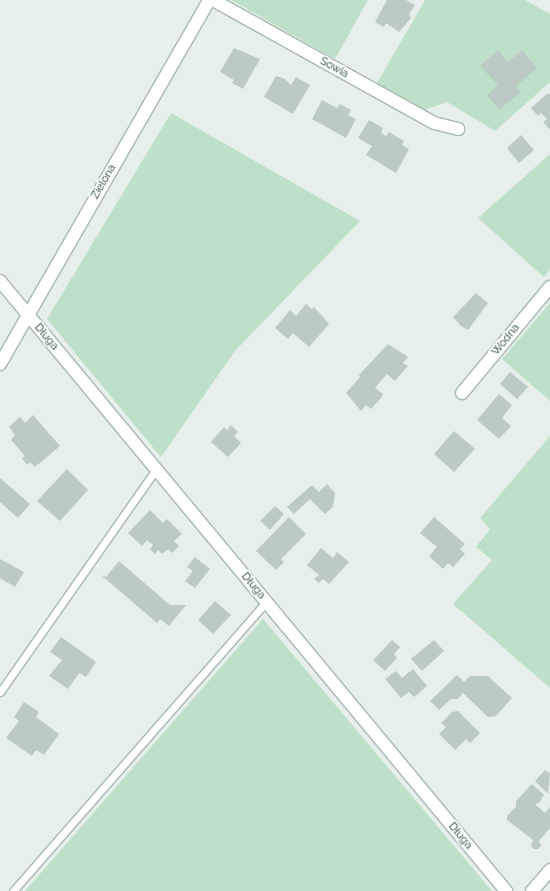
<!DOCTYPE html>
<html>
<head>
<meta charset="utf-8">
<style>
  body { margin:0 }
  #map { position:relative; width:550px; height:891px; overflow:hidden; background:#e6efeb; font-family:Raleway,sans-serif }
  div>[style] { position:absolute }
  .green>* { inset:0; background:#bfe0c8 }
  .building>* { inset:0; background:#bbcac4 }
  .roads { filter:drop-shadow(1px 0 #a8b8b2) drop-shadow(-1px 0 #a8b8b2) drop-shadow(0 1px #a8b8b2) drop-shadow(0 -1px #a8b8b2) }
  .lane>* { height:7px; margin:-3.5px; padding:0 3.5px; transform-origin:3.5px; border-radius:3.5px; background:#fff }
  .street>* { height:12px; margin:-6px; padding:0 6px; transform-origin:6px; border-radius:6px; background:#fff }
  span { translate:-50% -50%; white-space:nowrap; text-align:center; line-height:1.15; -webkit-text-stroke:3.5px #f7fbf9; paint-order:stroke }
  .street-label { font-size:11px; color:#24423a }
</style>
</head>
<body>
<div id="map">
  <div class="green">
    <i style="clip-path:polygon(231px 0,368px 0,335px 59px)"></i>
    <i style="clip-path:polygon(425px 0,525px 0,550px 14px,550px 82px,495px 131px,447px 102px,424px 110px,377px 83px)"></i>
    <i style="clip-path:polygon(171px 113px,360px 221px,235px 351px,161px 457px,47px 319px)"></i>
    <i style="clip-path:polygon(550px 154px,550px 269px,544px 277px,478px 218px)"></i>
    <i style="clip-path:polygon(550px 303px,550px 401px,502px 359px)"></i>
    <i style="clip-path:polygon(550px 436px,550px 688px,453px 604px,492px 560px,476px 547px,490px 529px,480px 518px)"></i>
    <i style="clip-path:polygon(263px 619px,492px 891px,25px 891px)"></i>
  </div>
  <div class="building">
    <i style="clip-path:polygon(387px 0,406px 0,415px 5px,409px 14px,411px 18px,399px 32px,386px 23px,384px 27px,375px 22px)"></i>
    <i style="clip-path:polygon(234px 48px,260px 59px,243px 89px,232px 83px,234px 80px,220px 72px)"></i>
    <i style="clip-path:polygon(498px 50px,508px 62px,522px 50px,537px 68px,516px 86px,521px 92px,499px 110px,487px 95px,498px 85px,480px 66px)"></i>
    <i style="clip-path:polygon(276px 76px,285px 79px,291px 85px,296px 77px,310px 85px,293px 114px,264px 97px)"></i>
    <i style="clip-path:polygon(548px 93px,550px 95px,550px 130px,543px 122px,547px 119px,541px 113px,538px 116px,531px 108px)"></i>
    <i style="clip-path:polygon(322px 100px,337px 108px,340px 104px,351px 110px,348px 115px,356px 119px,346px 138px,312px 119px)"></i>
    <i style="clip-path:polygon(369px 120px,383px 128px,381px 133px,386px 136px,389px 132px,404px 141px,402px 145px,409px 149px,396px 173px,366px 155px,372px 146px,358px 138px)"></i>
    <i style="clip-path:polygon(521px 135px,534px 150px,519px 163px,507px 148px)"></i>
    <i style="clip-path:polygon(476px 293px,488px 303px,468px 330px,461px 326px,453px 317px)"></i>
    <i style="clip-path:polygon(306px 304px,312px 309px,314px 307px,329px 324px,309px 347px,293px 333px,288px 339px,275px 328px,290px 310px,296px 316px)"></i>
    <i style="clip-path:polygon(388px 344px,408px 357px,403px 363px,408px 366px,395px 381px,387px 374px,375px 388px,383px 394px,381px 398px,371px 409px,366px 405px,361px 411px,346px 393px,360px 377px,359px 375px)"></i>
    <i style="clip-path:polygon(510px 372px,528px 387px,517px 399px,500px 384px)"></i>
    <i style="clip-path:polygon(499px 394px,512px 405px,502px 418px,511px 426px,499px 439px,477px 420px)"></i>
    <i style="clip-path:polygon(33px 415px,60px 446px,35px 467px,30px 462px,27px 465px,22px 458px,25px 456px,11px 440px,15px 435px,9px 427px,20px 417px,25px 423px)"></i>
    <i style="clip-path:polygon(231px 425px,238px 432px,234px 436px,241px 443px,228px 457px,211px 442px,224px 427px,227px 430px)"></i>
    <i style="clip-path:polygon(454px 431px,475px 449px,454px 472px,434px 454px)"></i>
    <i style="clip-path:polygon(67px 469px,88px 490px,60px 521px,37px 501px)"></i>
    <i style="clip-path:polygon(0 478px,30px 504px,18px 518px,0 502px)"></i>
    <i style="clip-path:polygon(327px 484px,335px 493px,333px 507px,325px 514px,310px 499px,294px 514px,287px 507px,312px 485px,319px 492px)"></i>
    <i style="clip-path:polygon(275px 506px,284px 514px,270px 530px,260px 521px)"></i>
    <i style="clip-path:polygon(150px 510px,163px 523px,167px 519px,182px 534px,174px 541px,179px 546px,172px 553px,168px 549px,162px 554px,158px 550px,155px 554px,150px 549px,153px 545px,147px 540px,142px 546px,128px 533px)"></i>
    <i style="clip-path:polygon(289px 517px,306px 534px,281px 559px,284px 562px,276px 570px,256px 551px)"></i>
    <i style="clip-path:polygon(434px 517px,465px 544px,460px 549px,465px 554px,453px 567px,448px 563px,443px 569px,429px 556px,437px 547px,420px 533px)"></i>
    <i style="clip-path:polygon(321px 548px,333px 558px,337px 552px,349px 562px,329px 584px,323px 579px,319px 583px,314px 579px,319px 575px,307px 565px)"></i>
    <i style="clip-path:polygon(195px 557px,210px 569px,195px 588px,185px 581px,193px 571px,187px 567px)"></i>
    <i style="clip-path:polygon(0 559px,24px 572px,15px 587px,0 578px)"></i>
    <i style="clip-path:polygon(119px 561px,170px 605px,186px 605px,169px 626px,160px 619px,157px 623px,101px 575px,106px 577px)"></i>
    <i style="clip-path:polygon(215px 601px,231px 615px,213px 634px,198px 620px)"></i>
    <i style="clip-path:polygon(61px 637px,96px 662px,86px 677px,79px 673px,68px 689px,49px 676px,62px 660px,50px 652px)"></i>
    <i style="clip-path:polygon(392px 640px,400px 647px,394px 654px,397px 658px,385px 671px,373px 660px)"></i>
    <i style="clip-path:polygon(434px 640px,444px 651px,422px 671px,411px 659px)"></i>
    <i style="clip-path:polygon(413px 669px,427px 686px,414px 697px,409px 692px,401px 698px,385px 679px,396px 671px,402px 678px)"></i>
    <i style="clip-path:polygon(457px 675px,464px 682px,470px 676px,488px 676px,512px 698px,496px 716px,488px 717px,463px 693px,458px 699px,451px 699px,439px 710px,430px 701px)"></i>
    <i style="clip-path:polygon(24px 702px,39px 712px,36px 717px,59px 734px,44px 755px,36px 750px,32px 756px,6px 738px,19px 721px,14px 717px)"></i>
    <i style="clip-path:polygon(458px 711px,480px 733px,470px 743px,466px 739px,455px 750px,439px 734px,446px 727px,441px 723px,452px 712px)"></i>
    <i style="clip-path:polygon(545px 770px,550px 774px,548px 794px,535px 781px)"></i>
    <i style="clip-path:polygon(532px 784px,544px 795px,539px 803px,535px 804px,545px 813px,550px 807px,550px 828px,539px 841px,541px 846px,538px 849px,534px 849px,531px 846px,533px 840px,507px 820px,507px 816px,516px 807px,516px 801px)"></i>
  </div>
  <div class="roads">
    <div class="lane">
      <i style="left:0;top:692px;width:272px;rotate:-55deg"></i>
      <i style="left:13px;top:891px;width:384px;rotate:-48.8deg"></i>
    </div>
    <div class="street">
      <i style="left:213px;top:0;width:253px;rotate:29.1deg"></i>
      <i style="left:434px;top:123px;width:25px;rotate:14deg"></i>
      <i style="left:0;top:281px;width:793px;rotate:50.32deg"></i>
      <i style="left:0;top:364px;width:420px;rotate:-60.1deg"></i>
      <i style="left:462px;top:393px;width:138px;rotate:-50.3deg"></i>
      <i style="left:532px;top:891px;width:28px;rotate:-49deg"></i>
    </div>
  </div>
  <div class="street-label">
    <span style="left:334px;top:68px;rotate:29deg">Sowia</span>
    <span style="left:104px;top:182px;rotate:-60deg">Zielona</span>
    <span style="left:46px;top:337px;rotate:50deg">Długa</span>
    <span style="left:506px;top:340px;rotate:-51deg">Wodna</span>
    <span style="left:253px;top:586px;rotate:50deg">Długa</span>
    <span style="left:460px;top:836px;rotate:50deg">Długa</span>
  </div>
</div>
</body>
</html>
